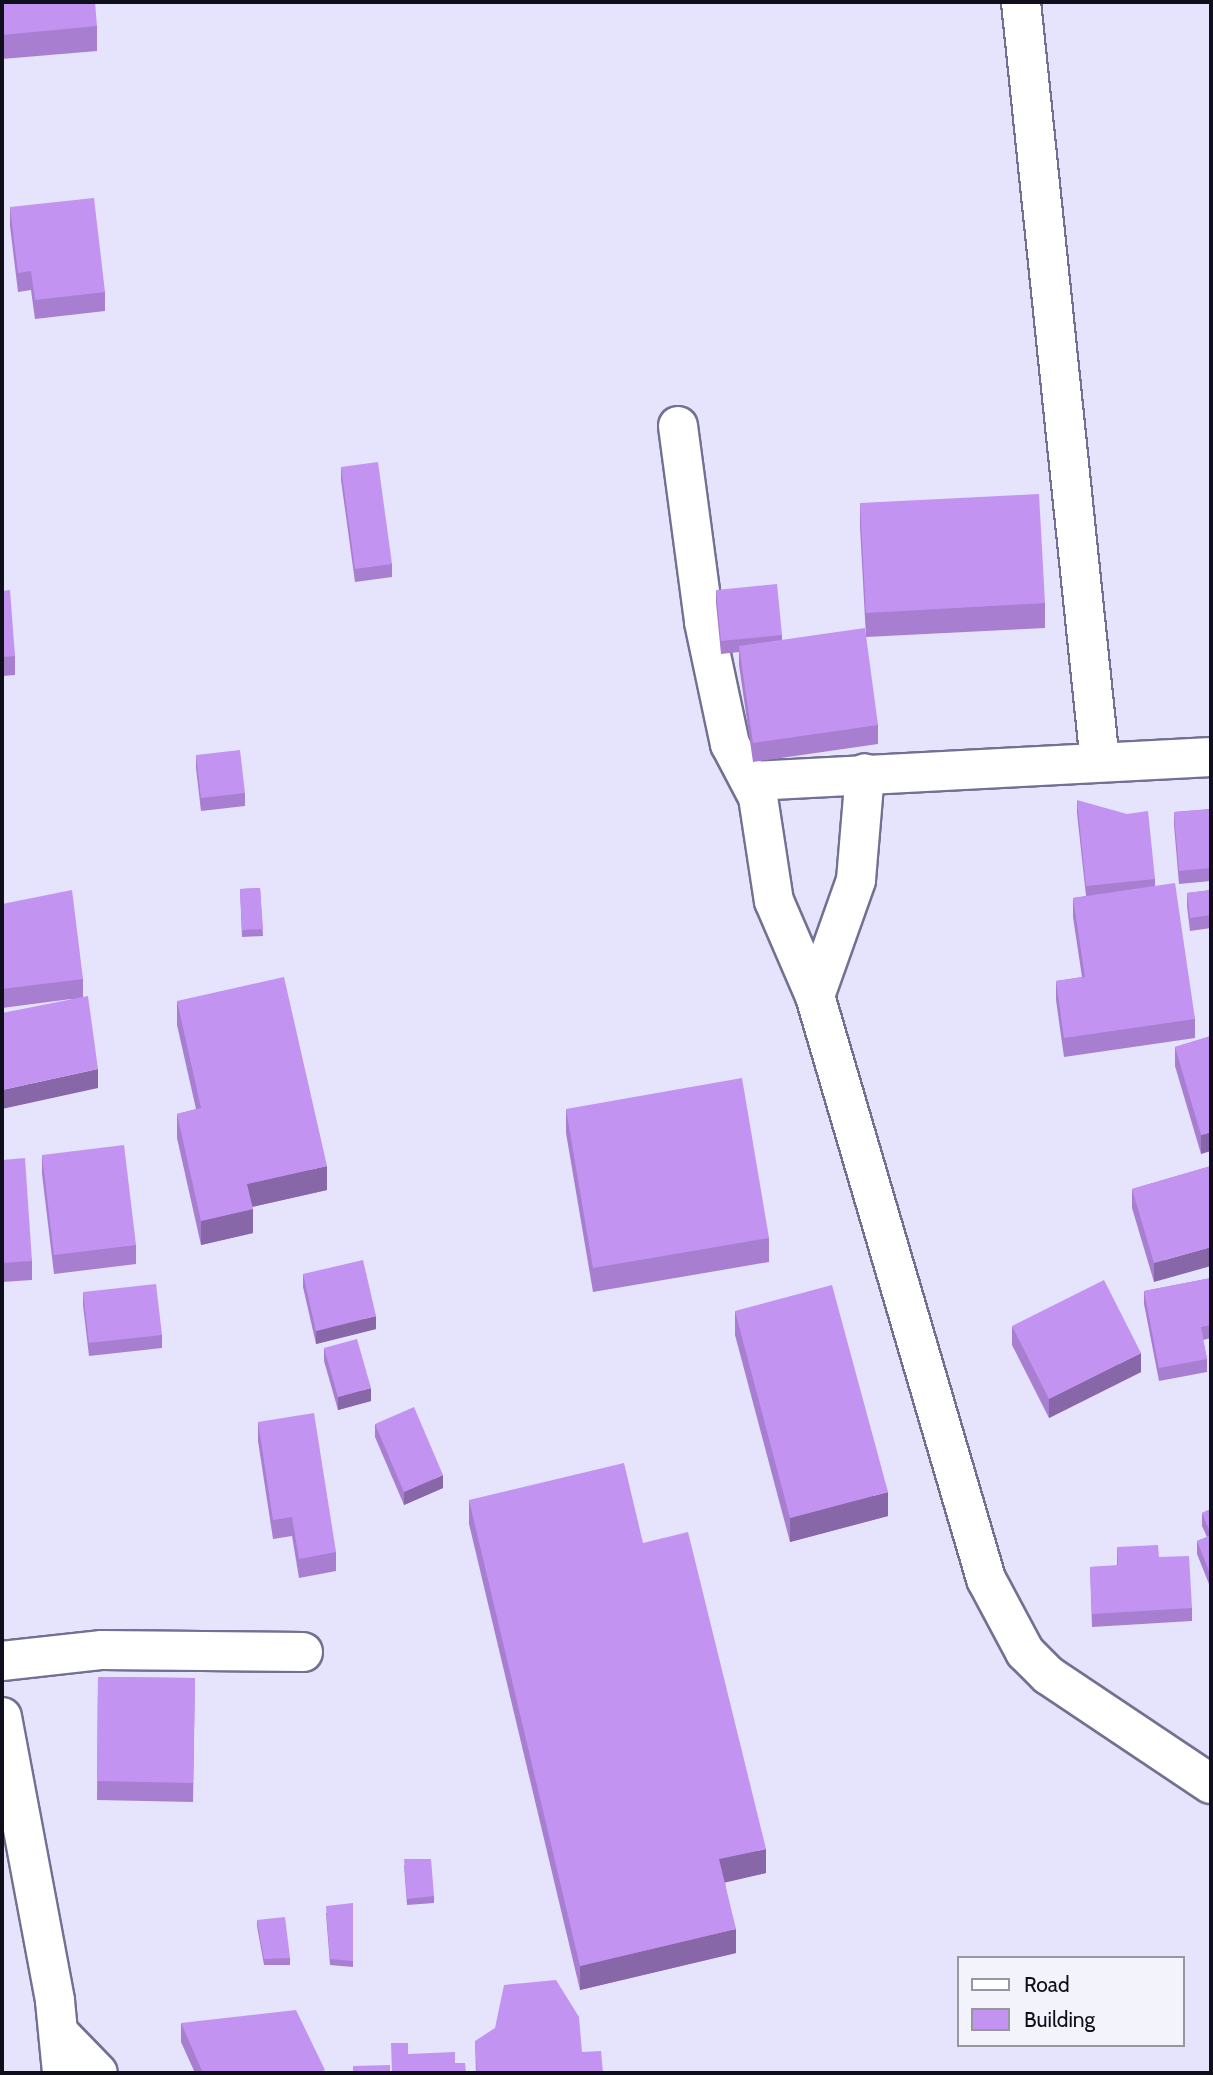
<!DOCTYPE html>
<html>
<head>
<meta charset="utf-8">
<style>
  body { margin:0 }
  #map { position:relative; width:1213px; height:2075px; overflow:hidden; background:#e5e4fc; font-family:Cabin,sans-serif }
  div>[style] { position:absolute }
  .roads { filter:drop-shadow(2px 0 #727193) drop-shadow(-2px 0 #727193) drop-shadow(0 2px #727193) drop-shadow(0 -2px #727193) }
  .minor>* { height:38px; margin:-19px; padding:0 19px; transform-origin:19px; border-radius:19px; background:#fff }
  .wall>* { inset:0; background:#a87ed0 }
  .shaded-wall>* { inset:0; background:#8867a9 }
  .building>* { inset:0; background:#c393f2 }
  span { translate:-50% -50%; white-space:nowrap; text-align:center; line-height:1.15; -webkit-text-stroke:6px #f3f3fb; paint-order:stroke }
  .frame { position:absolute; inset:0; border:4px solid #0f0e1b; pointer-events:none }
  .legend { position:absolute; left:957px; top:1956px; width:228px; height:91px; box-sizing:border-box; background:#f3f3fb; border:2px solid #9897a1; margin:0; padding:9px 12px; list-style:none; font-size:21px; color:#0f0e1b }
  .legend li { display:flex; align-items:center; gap:14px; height:35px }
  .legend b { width:35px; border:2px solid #9897a1 }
</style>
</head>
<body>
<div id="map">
  <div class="roads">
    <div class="minor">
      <i style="left:1021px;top:2px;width:764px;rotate:84.07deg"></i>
      <i style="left:678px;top:426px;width:198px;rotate:82.4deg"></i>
      <i style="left:704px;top:622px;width:125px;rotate:78deg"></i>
      <i style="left:730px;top:744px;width:60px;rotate:62.2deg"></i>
      <i style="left:758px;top:797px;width:105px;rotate:81.3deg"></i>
      <i style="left:774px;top:901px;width:103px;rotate:66.7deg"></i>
      <i style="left:815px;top:996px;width:608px;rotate:73.65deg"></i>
      <i style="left:986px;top:1579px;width:83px;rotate:61.9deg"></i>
      <i style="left:1025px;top:1652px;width:33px;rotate:45deg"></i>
      <i style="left:1048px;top:1675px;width:196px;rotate:33.8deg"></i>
      <i style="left:753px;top:781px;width:459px;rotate:-3deg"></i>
      <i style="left:815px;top:996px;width:123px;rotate:-70.5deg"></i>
      <i style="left:856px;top:880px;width:107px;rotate:-85.2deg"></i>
      <i style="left:2px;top:1661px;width:101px;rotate:-6.3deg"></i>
      <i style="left:102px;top:1650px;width:201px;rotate:0.6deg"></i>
      <i style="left:2px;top:1717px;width:289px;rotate:79.4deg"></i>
      <i style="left:55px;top:2001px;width:72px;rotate:84.4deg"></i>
      <i style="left:60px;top:2034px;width:54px;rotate:45.7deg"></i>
    </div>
  </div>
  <div class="wall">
    <i style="clip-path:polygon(2px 2px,97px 26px,97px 51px,2px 59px)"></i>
    <i style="clip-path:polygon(10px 207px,105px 292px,105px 311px,35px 319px,31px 290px,18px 292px,10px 226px)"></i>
    <i style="clip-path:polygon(341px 467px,392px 564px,392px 577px,355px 582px,341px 480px)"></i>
    <i style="clip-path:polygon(860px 503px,1045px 603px,1045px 628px,866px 637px,860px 527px)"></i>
    <i style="clip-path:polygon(716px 590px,782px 635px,782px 640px,878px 725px,878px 744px,753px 762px,739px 665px,739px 652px,721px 654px,716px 603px)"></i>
    <i style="clip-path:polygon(2px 591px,15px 656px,15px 675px,2px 676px)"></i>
    <i style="clip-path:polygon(196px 755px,245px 793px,245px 806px,201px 811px,196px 768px)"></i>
    <i style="clip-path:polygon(1077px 800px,1155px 879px,1155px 886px,1195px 1019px,1195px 1038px,1064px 1057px,1056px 1000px,1056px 981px,1082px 977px,1073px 917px,1073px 898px,1086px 896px,1077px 813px)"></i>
    <i style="clip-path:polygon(1211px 809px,1211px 881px,1179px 884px,1174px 825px,1174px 812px)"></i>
    <i style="clip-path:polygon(260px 888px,263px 936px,242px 937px,240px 889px)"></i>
    <i style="clip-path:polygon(1211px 890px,1211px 928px,1190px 931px,1187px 906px,1187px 893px)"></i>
    <i style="clip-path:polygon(2px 904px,83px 979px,83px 997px,98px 1088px,71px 999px,2px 1008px)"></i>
    <i style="clip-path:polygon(177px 1001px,327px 1190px,252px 1207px,253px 1233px,201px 1245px,177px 1138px,177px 1114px,196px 1109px,177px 1025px)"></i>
    <i style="clip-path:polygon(1211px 1036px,1201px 1154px,1175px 1066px,1175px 1047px)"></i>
    <i style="clip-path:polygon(566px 1109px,769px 1238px,769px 1262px,593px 1292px,566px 1133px)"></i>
    <i style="clip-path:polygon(42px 1155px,136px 1245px,136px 1264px,54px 1274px,42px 1174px)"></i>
    <i style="clip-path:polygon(2px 1160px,32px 1261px,32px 1280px,2px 1282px)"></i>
    <i style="clip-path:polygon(1211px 1166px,1154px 1282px,1132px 1208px,1132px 1189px)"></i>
    <i style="clip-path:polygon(303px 1274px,376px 1329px,316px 1344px,303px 1287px)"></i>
    <i style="clip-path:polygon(1211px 1278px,1211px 1338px,1203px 1340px,1207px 1359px,1207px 1372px,1159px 1381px,1144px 1304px,1144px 1291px)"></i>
    <i style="clip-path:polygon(83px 1292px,162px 1335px,162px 1348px,89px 1356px,83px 1305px)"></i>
    <i style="clip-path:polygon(735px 1311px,888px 1516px,790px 1542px,735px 1335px)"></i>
    <i style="clip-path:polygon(1012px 1326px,1141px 1372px,1049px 1418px,1012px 1345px)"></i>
    <i style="clip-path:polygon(324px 1348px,371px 1401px,338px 1410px,324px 1361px)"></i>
    <i style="clip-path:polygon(258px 1422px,336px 1552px,336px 1571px,299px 1578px,292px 1536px,273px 1539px,258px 1441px)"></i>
    <i style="clip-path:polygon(375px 1424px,443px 1488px,404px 1505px,375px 1437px)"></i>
    <i style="clip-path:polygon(469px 1500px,643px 1543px,766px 1873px,725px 1882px,736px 1953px,580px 1990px,469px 1524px)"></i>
    <i style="clip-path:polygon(1211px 1509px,1211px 1589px,1197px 1554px,1197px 1541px,1207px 1537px,1202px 1526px,1202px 1513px)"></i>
    <i style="clip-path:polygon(1117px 1547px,1159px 1557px,1192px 1608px,1192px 1621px,1092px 1627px,1090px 1567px,1117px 1566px)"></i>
    <i style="clip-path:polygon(98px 1677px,195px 1678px,193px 1802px,97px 1800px)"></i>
    <i style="clip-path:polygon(404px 1865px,434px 1896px,434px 1903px,407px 1905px)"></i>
    <i style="clip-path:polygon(353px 1903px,353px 1967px,330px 1965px,326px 1913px)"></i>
    <i style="clip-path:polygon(257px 1920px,290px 1958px,290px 1965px,264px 1965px,257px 1926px)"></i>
    <i style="clip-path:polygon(181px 2023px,325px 2073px,195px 2073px,181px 2042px)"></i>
    <i style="clip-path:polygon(475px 2041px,582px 2052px,603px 2073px,476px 2073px)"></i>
  </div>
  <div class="shaded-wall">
    <i style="clip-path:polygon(98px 1069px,98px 1088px,2px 1109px,2px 1090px)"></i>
    <i style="clip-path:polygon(1211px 1132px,1211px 1151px,1201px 1154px,1201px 1135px)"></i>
    <i style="clip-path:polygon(327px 1166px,327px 1190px,247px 1208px,247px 1184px)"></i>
    <i style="clip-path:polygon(253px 1209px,253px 1233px,201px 1245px,201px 1221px)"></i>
    <i style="clip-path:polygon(1211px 1247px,1211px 1266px,1154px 1282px,1154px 1263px)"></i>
    <i style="clip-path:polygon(376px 1316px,376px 1329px,316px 1344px,316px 1331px)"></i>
    <i style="clip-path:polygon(1141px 1353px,1141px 1372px,1049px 1418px,1049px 1399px)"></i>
    <i style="clip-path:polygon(371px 1388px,371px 1401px,338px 1410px,338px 1397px)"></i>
    <i style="clip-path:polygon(443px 1475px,443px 1488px,404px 1505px,404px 1492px)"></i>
    <i style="clip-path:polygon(888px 1492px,888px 1516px,790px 1542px,790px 1518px)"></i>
    <i style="clip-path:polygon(766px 1849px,766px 1873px,719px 1884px,719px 1859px)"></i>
    <i style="clip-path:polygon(736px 1929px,736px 1953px,580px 1990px,580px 1966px)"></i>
  </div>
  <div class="building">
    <i style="clip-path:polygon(2px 2px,95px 2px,97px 26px,2px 35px)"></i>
    <i style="clip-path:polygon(94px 198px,105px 292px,35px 300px,31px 271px,18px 273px,10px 207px)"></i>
    <i style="clip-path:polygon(378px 462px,392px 564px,355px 569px,341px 467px)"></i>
    <i style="clip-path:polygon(1039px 494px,1045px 603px,866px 613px,860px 503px)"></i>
    <i style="clip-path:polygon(777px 584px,782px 635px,721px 641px,716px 590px)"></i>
    <i style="clip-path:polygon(10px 590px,15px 656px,2px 657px,2px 591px)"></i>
    <i style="clip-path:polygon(865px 628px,878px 725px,753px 743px,739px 646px)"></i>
    <i style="clip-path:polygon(240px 750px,245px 793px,201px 798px,196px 755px)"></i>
    <i style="clip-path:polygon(1077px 800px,1127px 814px,1148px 811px,1155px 879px,1086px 886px)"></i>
    <i style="clip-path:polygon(1211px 809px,1211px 868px,1179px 871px,1174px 812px)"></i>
    <i style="clip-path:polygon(1175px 883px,1195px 1019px,1064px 1038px,1056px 981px,1085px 977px,1073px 898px)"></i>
    <i style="clip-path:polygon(260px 888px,263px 929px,242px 930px,240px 889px)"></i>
    <i style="clip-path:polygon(72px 890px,83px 979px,2px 989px,2px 904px)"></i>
    <i style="clip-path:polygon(1211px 890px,1211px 915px,1190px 918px,1187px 893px)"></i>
    <i style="clip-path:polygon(284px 977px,327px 1166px,247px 1184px,253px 1209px,201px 1221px,177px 1114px,201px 1108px,177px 1001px)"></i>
    <i style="clip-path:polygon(88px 996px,98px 1069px,2px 1090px,2px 1013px)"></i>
    <i style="clip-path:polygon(1211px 1036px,1211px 1132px,1201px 1135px,1175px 1047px)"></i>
    <i style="clip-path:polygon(742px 1078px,769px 1238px,593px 1268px,566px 1109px)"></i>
    <i style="clip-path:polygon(124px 1145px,136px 1245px,54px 1255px,42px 1155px)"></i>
    <i style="clip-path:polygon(25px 1158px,32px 1261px,2px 1263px,2px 1160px)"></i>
    <i style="clip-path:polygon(1211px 1166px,1211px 1247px,1154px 1263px,1132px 1189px)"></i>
    <i style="clip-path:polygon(363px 1260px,376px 1316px,316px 1331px,303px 1274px)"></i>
    <i style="clip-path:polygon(1211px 1278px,1211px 1325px,1201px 1327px,1207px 1359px,1159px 1368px,1144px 1291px)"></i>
    <i style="clip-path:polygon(1104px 1280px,1141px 1353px,1049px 1399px,1012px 1326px)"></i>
    <i style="clip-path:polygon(156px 1284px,162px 1335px,89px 1343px,83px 1292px)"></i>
    <i style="clip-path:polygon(832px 1285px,888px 1492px,790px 1518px,735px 1311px)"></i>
    <i style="clip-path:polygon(357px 1339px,371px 1388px,338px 1397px,324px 1348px)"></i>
    <i style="clip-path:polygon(414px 1407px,443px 1475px,404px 1492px,375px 1424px)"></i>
    <i style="clip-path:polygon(314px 1413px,336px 1552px,299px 1559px,292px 1517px,273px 1520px,258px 1422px)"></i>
    <i style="clip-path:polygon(624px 1463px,643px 1543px,688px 1532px,766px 1849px,719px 1859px,736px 1929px,580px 1966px,469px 1500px)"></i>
    <i style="clip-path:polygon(1211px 1509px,1211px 1576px,1197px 1541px,1211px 1535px,1202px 1513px)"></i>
    <i style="clip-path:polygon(1158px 1545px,1159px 1557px,1189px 1556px,1192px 1608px,1092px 1614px,1090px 1567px,1118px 1565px,1117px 1547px)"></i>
    <i style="clip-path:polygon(98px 1677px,195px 1678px,193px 1783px,97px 1781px)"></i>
    <i style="clip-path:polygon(404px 1859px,431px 1859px,434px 1896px,407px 1899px)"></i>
    <i style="clip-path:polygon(353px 1903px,353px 1961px,330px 1959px,326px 1906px)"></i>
    <i style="clip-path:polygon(285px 1917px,290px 1958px,264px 1959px,257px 1920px)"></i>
    <i style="clip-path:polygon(556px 1980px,579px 2017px,582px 2052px,601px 2051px,603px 2073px,477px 2073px,475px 2041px,495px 2028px,504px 1985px)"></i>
    <i style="clip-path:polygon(296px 2010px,325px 2070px,318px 2073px,203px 2073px,181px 2023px)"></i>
    <i style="clip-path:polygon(391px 2043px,408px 2043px,408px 2054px,455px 2052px,455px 2063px,465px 2063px,466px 2073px,392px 2073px)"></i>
    <i style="clip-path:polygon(390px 2065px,390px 2073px,353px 2073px,353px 2066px)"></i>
  </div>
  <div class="frame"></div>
  <ul class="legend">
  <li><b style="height:9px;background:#fff"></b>Road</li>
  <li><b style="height:19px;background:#c393f2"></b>Building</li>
  </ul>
</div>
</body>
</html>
